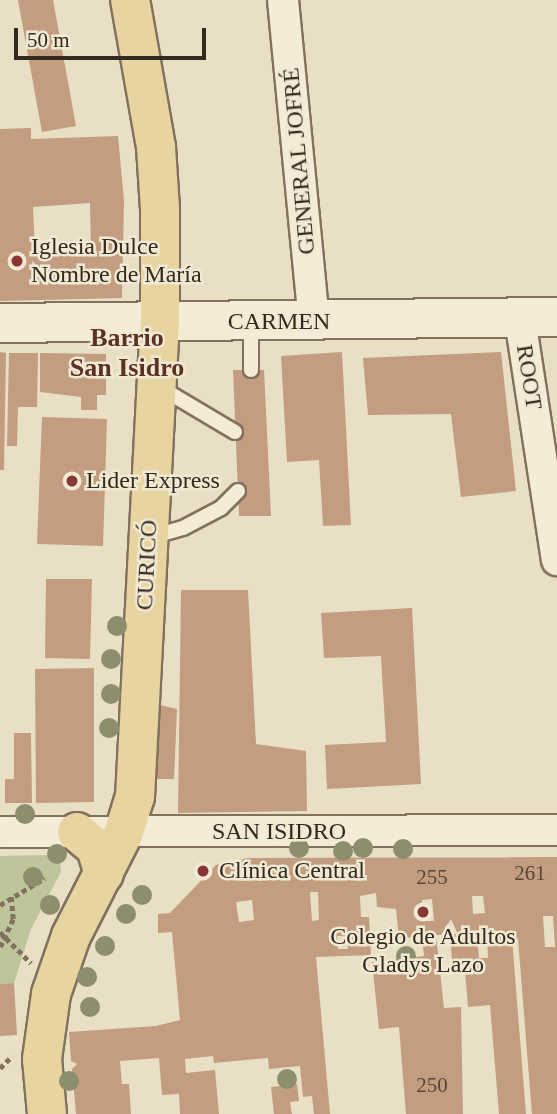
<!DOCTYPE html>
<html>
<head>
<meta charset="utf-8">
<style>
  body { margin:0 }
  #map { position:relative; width:557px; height:1114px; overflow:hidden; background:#e8dfc4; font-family:Georgia,serif }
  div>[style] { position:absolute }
  .green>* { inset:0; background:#bec59a }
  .building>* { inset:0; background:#c29d7f }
  .path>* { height:4.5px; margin-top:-2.25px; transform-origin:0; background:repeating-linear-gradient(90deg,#81715d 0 5px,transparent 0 8.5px) }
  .roads { filter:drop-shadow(2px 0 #81715d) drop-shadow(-2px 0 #81715d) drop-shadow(0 2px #81715d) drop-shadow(0 -2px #81715d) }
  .lane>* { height:14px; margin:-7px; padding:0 7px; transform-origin:7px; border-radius:7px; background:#f4ecd6 }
  .street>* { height:30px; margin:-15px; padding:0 15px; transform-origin:15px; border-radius:15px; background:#f4ecd6 }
  .secondary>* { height:38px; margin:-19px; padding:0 19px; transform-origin:19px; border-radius:19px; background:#f4ecd6 }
  .primary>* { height:38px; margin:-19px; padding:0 19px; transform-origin:19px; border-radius:19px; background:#e7d4a0 }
  .trees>* { width:20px; height:20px; margin:-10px; border-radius:50%; background:#8d8e6e }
  .dots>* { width:19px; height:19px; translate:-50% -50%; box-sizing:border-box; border:4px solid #f1e9d3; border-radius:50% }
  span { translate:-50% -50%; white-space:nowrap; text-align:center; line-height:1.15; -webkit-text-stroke:5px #f1e9d3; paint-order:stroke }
  .number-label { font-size:21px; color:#564637 }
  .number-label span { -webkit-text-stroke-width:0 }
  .street-label { font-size:24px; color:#32291f }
  .poi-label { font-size:24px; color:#32291f }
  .left { translate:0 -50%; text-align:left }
  .neighbourhood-label { font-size:26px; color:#5a3124; font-weight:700 }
  .scale { position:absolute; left:14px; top:28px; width:192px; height:32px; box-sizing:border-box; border:4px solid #32291f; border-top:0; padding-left:9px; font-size:21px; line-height:24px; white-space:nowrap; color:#32291f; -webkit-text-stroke:5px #f1e9d3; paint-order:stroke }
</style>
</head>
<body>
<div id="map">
  <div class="green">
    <i style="clip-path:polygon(48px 855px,60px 861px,61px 872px,31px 929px,14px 983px,0 984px,0 856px)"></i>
  </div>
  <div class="building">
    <i style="clip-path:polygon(18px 0,53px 0,76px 126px,42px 132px)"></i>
    <i style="clip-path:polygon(evenodd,31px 128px,31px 139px,118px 136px,124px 201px,122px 298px,0 301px,0 129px,31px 128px,90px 203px,91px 253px,35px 255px,33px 207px,90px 203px)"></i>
    <i style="clip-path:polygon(0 352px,6px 353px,4px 470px,0 470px)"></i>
    <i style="clip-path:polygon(342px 352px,351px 525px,323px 526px,319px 460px,287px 462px,281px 356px)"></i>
    <i style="clip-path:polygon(501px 352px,516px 491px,461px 497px,451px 414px,368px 415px,363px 358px)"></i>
    <i style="clip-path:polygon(9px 353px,38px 353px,37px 407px,18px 407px,17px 446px,7px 446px)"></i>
    <i style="clip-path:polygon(40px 353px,106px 354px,106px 395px,97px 395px,97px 410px,81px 410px,81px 397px,40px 392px)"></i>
    <i style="clip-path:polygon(233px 370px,264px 370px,271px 516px,239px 516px)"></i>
    <i style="clip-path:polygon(42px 417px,107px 419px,103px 546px,37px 544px)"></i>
    <i style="clip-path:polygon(46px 579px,92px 579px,90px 659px,45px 658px)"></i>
    <i style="clip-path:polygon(181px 590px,248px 590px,256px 744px,306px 751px,307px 811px,178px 813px)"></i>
    <i style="clip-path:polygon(412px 608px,421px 784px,327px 789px,325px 745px,386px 742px,381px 656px,324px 658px,321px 613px)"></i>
    <i style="clip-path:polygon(94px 668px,94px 802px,36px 803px,35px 669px)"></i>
    <i style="clip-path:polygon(160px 705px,177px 709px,174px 779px,155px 779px)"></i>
    <i style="clip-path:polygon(14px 733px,31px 733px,32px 803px,5px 803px,5px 779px,14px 779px)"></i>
    <i style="clip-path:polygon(evenodd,557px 857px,557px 1114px,532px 1114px,518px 939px,512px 939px,526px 1114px,499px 1114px,490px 1005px,468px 1007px,464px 959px,452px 960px,450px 934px,458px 934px,451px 919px,441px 935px,436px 935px,444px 1008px,461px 1007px,463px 1114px,406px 1114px,399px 1027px,379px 1029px,372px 962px,424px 956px,422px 937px,399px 938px,396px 909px,377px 907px,376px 893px,360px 896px,361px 917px,369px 917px,371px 955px,316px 957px,330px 1114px,314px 1114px,312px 1096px,303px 1097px,300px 1066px,269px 1069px,268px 1058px,214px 1063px,213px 1056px,185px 1059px,186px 1073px,215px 1070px,219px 1114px,180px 1114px,179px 1094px,162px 1095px,159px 1058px,120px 1061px,122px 1084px,129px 1084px,131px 1114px,76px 1114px,72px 1069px,77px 1064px,71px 1061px,69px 1032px,156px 1026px,180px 1020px,172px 932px,158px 933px,158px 914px,170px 913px,216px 865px,248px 858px,557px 857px,310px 892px,318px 892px,319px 920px,312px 921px,310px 892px,557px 857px,472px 896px,483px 896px,485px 913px,473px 914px,472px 896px,557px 857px,432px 899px,434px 921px,425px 921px,422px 900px,432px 899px,557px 857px,252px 900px,254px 920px,239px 922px,236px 902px,252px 900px,557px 857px,543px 916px,553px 916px,555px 947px,545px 947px,543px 916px,557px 857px,477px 935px,487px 935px,488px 958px,479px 958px,477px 935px,557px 857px,337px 936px,347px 936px,348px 949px,338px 949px,337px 936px)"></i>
    <i style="clip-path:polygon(14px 983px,17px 1035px,0 1036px,0 984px)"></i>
    <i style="clip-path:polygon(297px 1084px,299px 1101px,290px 1102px,292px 1114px,274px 1114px,271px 1087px)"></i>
  </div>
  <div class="path">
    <i style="left:0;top:905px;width:52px;rotate:-31deg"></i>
    <i style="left:0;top:932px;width:44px;rotate:45deg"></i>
    <i style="left:0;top:947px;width:31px;rotate:-65deg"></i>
    <i style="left:13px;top:919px;width:22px;rotate:-95deg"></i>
    <i style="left:0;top:1068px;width:17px;rotate:-45deg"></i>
  </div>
  <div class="roads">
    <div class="lane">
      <i style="left:251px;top:322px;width:48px;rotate:90deg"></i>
      <i style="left:161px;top:388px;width:86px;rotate:30.7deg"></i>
      <i style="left:151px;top:537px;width:33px;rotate:-16deg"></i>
      <i style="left:183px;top:528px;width:43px;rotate:-27.8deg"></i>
      <i style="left:221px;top:508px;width:24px;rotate:-45deg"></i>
    </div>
    <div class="street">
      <i style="left:283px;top:0;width:323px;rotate:84.5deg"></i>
      <i style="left:520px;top:319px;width:244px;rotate:81.3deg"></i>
      <i style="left:0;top:832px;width:557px;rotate:-0.21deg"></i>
    </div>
    <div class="secondary">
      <i style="left:0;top:323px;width:557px;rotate:-0.62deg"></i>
    </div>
    <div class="primary">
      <i style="left:77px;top:832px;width:25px;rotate:40deg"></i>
      <i style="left:96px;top:848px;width:27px;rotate:73deg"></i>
      <i style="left:47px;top:1114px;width:55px;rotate:-95.2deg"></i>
      <i style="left:42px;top:1059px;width:66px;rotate:-82.1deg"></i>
      <i style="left:51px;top:994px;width:61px;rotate:-71deg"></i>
      <i style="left:71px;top:936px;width:117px;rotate:-63deg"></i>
      <i style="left:124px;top:832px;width:37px;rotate:-73deg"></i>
      <i style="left:135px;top:797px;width:475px;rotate:-87deg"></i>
      <i style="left:160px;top:323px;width:114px;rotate:-90deg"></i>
      <i style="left:160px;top:209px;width:62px;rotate:-93.7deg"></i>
      <i style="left:156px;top:147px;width:149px;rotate:-100deg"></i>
    </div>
  </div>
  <div class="trees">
    <i style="left:117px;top:626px"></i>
    <i style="left:111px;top:659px"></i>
    <i style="left:111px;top:694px"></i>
    <i style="left:109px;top:728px"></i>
    <i style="left:25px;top:814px"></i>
    <i style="left:299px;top:848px"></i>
    <i style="left:363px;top:848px"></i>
    <i style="left:403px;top:849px"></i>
    <i style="left:343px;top:851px"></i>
    <i style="left:57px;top:854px"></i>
    <i style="left:33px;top:877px"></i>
    <i style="left:142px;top:895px"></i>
    <i style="left:50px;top:905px"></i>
    <i style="left:126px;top:914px"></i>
    <i style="left:105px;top:946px"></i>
    <i style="left:406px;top:956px"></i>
    <i style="left:87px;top:977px"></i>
    <i style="left:90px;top:1007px"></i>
    <i style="left:287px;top:1079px"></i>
    <i style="left:69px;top:1081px"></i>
  </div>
  <div class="dots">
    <i style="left:17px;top:261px;background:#883734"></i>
    <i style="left:72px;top:481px;background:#883734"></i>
    <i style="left:203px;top:871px;background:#883734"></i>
    <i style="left:423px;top:912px;background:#883734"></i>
  </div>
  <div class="number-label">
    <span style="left:530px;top:873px">261</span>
    <span style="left:432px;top:877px">255</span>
    <span style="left:432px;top:1085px">250</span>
  </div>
  <div class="street-label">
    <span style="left:299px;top:161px;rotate:-95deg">GENERAL JOFRÉ</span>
    <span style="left:279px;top:322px">CARMEN</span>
    <span style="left:529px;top:377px;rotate:81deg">ROOT</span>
    <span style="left:147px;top:565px;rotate:-87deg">CURICÓ</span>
    <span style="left:279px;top:832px">SAN ISIDRO</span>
  </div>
  <div class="poi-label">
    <span class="left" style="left:31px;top:261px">Iglesia Dulce<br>Nombre de María</span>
    <span class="left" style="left:86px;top:481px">Lider Express</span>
    <span class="left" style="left:219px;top:871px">Clínica Central</span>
    <span style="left:423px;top:951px">Colegio de Adultos<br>Gladys Lazo</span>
  </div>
  <div class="neighbourhood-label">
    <span style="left:127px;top:353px">Barrio<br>San Isidro</span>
  </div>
  <div class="scale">50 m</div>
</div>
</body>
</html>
